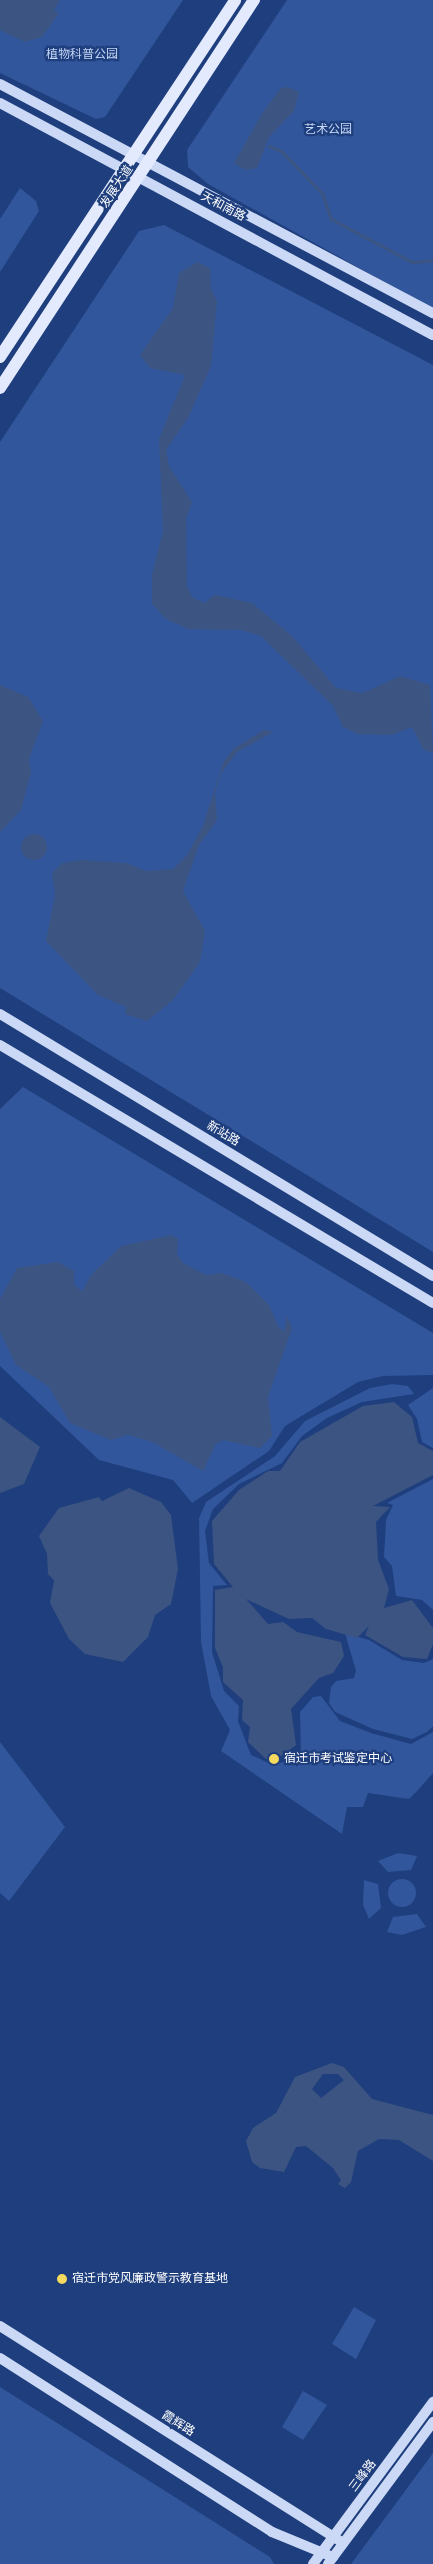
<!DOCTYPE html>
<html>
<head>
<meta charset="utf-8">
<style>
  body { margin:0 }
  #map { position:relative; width:433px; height:2564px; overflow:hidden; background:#1e3e7d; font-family:"Roboto Condensed","Noto Sans SC",sans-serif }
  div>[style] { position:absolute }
  .green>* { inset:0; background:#31569b }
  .round { border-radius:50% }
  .water>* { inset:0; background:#3c5482 }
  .stream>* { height:3px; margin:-1.5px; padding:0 1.5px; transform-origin:1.5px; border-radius:1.5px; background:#3c5482 }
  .secondary>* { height:10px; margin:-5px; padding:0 5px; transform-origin:5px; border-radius:5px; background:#cbd9f6 }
  .primary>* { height:12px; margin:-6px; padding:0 6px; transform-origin:6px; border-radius:6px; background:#e3eafd }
  .dots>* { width:14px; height:14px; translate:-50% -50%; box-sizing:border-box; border:2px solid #1e3e7d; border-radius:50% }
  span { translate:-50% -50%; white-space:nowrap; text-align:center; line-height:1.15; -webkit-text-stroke:4.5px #1e3e7d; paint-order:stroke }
  .park-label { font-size:12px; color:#c4d6f6 }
  .street-label { font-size:12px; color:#fff }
  .poi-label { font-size:12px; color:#fff }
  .left { translate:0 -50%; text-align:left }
</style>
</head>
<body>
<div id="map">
  <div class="green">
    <i style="clip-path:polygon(0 0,183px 0,105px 117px,96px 119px,0 73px)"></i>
    <i style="clip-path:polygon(287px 0,433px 0,433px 309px,208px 184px,188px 167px,187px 150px)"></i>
    <i style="clip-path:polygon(20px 188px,36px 201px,39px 211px,0 272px,0 219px)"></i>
    <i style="clip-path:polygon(164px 225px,433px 365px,433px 1252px,0 988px,0 442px,139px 231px)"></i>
    <i style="clip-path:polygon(23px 1087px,433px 1333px,433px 1375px,383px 1376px,358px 1382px,285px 1426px,269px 1451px,192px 1503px,173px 1480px,99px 1460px,0 1366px,0 1109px)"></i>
    <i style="clip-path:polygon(392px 1384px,408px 1386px,414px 1394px,362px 1402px,327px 1418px,302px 1436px,282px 1463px,239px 1484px,213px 1509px,205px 1531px,209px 1563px,227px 1585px,213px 1586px,212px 1652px,224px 1691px,239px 1706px,238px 1721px,251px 1755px,273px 1765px,301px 1757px,300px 1712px,313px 1697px,321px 1696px,340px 1721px,371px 1733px,411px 1744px,433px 1732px,433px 1773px,418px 1790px,409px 1799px,368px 1793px,363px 1807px,347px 1807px,342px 1834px,221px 1751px,230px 1730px,211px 1696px,201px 1642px,199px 1518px,206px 1502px,275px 1456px,305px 1421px,370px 1388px)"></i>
    <i style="clip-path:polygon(433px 1388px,433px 1448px,422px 1442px,417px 1419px,408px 1405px)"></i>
    <i style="clip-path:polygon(433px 1479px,433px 1610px,422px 1600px,396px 1596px,392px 1566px,384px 1557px,386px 1520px,393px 1505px,387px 1503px)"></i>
    <i style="clip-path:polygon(345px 1633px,369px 1640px,402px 1660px,424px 1663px,433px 1659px,433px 1726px,427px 1732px,412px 1739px,373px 1729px,335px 1712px,329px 1703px,331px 1687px,336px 1681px,354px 1678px,356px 1671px)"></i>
    <i style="clip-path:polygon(0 1742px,65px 1827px,9px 1901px,0 1893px)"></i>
    <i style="clip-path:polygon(398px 1853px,417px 1856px,411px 1870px,388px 1872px,378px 1861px)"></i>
    <i class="round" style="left:388px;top:1879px;width:28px;height:28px"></i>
    <i style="clip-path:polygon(364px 1880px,378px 1884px,381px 1908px,369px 1919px,363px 1905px)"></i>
    <i style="clip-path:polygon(417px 1914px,426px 1927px,402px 1935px,387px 1932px,393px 1917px)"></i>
    <i style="clip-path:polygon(354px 2307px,376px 2320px,356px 2359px,332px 2344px)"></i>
    <i style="clip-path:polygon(0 2387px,270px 2557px,274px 2564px,0 2564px)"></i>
    <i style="clip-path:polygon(303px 2391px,327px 2405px,303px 2440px,282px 2427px)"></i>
    <i style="clip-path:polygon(433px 2453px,433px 2564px,351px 2564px,388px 2514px)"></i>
  </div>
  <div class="water">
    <i style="clip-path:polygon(0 0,60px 0,54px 10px,59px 13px,42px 37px,25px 42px,0 30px)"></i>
    <i style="clip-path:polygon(288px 87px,299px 92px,294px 111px,269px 137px,257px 168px,245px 170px,234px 163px,263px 112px,281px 88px)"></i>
    <i style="clip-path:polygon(197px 262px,210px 268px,211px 289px,217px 301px,211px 366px,188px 418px,166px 450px,169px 466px,192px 502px,186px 519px,187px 586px,192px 597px,204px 603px,215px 595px,252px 603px,292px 636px,336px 688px,363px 693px,400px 676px,430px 685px,433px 753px,423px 749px,412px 727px,392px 735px,358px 734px,343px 727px,333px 706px,261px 636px,241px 630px,188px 629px,166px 619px,152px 604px,152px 575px,163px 531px,159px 439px,185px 375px,150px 368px,140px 355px,173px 308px,179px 273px)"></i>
    <i style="clip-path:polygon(0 685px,28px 697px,43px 721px,29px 759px,31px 772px,21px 810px,0 832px)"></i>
    <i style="clip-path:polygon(264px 730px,273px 732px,237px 752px,220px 775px,215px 793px,217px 820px,199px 845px,183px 891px,205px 931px,200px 962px,173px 1000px,147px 1021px,125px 1014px,126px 1007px,98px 995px,46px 941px,55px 895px,52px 873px,62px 863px,81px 860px,126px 863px,146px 871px,173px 869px,187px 855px,203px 826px,223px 763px,233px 749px)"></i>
    <i class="round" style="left:21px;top:834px;width:26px;height:26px"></i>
    <i style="clip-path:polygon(172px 1235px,178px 1239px,177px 1254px,183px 1263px,206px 1275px,222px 1273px,246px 1282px,269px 1305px,278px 1326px,284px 1332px,287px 1316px,292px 1328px,268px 1397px,272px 1436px,260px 1448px,223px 1440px,215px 1445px,203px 1471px,152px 1442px,128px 1435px,111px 1440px,70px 1423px,49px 1387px,16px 1365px,0 1332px,0 1299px,17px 1268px,58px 1262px,74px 1271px,74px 1284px,82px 1292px,91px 1275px,121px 1246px)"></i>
    <i style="clip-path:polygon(394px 1402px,412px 1417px,418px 1443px,433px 1451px,433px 1475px,373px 1506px,390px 1507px,376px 1522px,378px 1560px,389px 1589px,384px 1608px,412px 1600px,433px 1628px,433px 1644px,427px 1659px,403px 1657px,365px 1635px,369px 1626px,357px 1638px,326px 1629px,312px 1618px,289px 1619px,246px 1599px,268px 1624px,283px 1622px,297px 1632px,341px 1642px,344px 1656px,333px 1673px,319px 1678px,291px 1709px,296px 1745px,276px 1760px,266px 1759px,248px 1742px,250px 1727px,242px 1720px,243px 1700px,223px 1682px,223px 1667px,215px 1648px,215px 1590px,233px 1587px,214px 1564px,212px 1521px,239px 1490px,268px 1471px,280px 1471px,300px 1442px,363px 1406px)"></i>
    <i style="clip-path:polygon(0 1417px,40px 1447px,24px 1484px,0 1493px)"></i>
    <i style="clip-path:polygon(129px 1488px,161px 1502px,171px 1515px,178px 1569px,171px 1604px,155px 1615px,148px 1637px,123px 1662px,85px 1654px,69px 1639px,50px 1603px,54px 1580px,48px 1574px,47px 1554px,39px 1536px,59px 1508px,99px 1497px,102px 1501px)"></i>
    <i style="clip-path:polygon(evenodd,332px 2063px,344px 2067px,372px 2099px,433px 2115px,433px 2161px,399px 2140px,379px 2139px,358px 2151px,351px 2182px,345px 2188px,338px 2184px,341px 2180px,333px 2168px,306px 2146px,296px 2147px,284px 2172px,260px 2168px,252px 2162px,246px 2141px,253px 2128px,276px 2113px,295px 2077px,332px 2063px,323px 2074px,338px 2074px,344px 2080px,321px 2098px,312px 2089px,323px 2074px)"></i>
  </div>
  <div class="stream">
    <i style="left:269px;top:146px;width:13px;rotate:23deg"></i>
    <i style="left:281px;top:151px;width:59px;rotate:45.7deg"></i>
    <i style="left:322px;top:193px;width:28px;rotate:71deg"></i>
    <i style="left:331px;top:219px;width:92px;rotate:28deg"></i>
    <i style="left:412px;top:262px;width:21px;rotate:-5deg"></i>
  </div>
  <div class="secondary">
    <i style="left:0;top:84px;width:490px;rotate:27.9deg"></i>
    <i style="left:0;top:103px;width:491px;rotate:28.2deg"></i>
    <i style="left:0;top:1014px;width:506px;rotate:31.18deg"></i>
    <i style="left:0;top:1045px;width:504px;rotate:30.79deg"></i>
    <i style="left:0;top:2326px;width:406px;rotate:32.3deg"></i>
    <i style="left:0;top:2358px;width:323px;rotate:32.6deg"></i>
    <i style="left:272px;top:2532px;width:66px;rotate:22.3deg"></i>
    <i style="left:313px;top:2564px;width:202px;rotate:-53.5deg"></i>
    <i style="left:328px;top:2564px;width:177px;rotate:-53.5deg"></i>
  </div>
  <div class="primary">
    <i style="left:0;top:357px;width:427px;rotate:-56.6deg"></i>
    <i style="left:0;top:388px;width:464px;rotate:-56.8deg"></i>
  </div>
  <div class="dots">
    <i style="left:274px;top:1759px;background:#f6da60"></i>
    <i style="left:62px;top:2279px;background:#f6da60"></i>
  </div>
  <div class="park-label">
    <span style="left:82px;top:55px">植物科普公园</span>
    <span style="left:328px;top:130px">艺术公园</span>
  </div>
  <div class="street-label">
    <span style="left:117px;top:187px;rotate:-56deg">发展大道</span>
    <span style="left:223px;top:207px;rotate:28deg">天和南路</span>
    <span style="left:223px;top:1134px;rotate:31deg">新站路</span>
    <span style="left:178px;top:2424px;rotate:32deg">霞辉路</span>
    <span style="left:363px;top:2476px;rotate:-53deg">三峰路</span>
  </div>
  <div class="poi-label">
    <span class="left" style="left:284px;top:1759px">宿迁市考试鉴定中心</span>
    <span class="left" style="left:72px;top:2279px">宿迁市党风廉政警示教育基地</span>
  </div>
</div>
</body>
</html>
